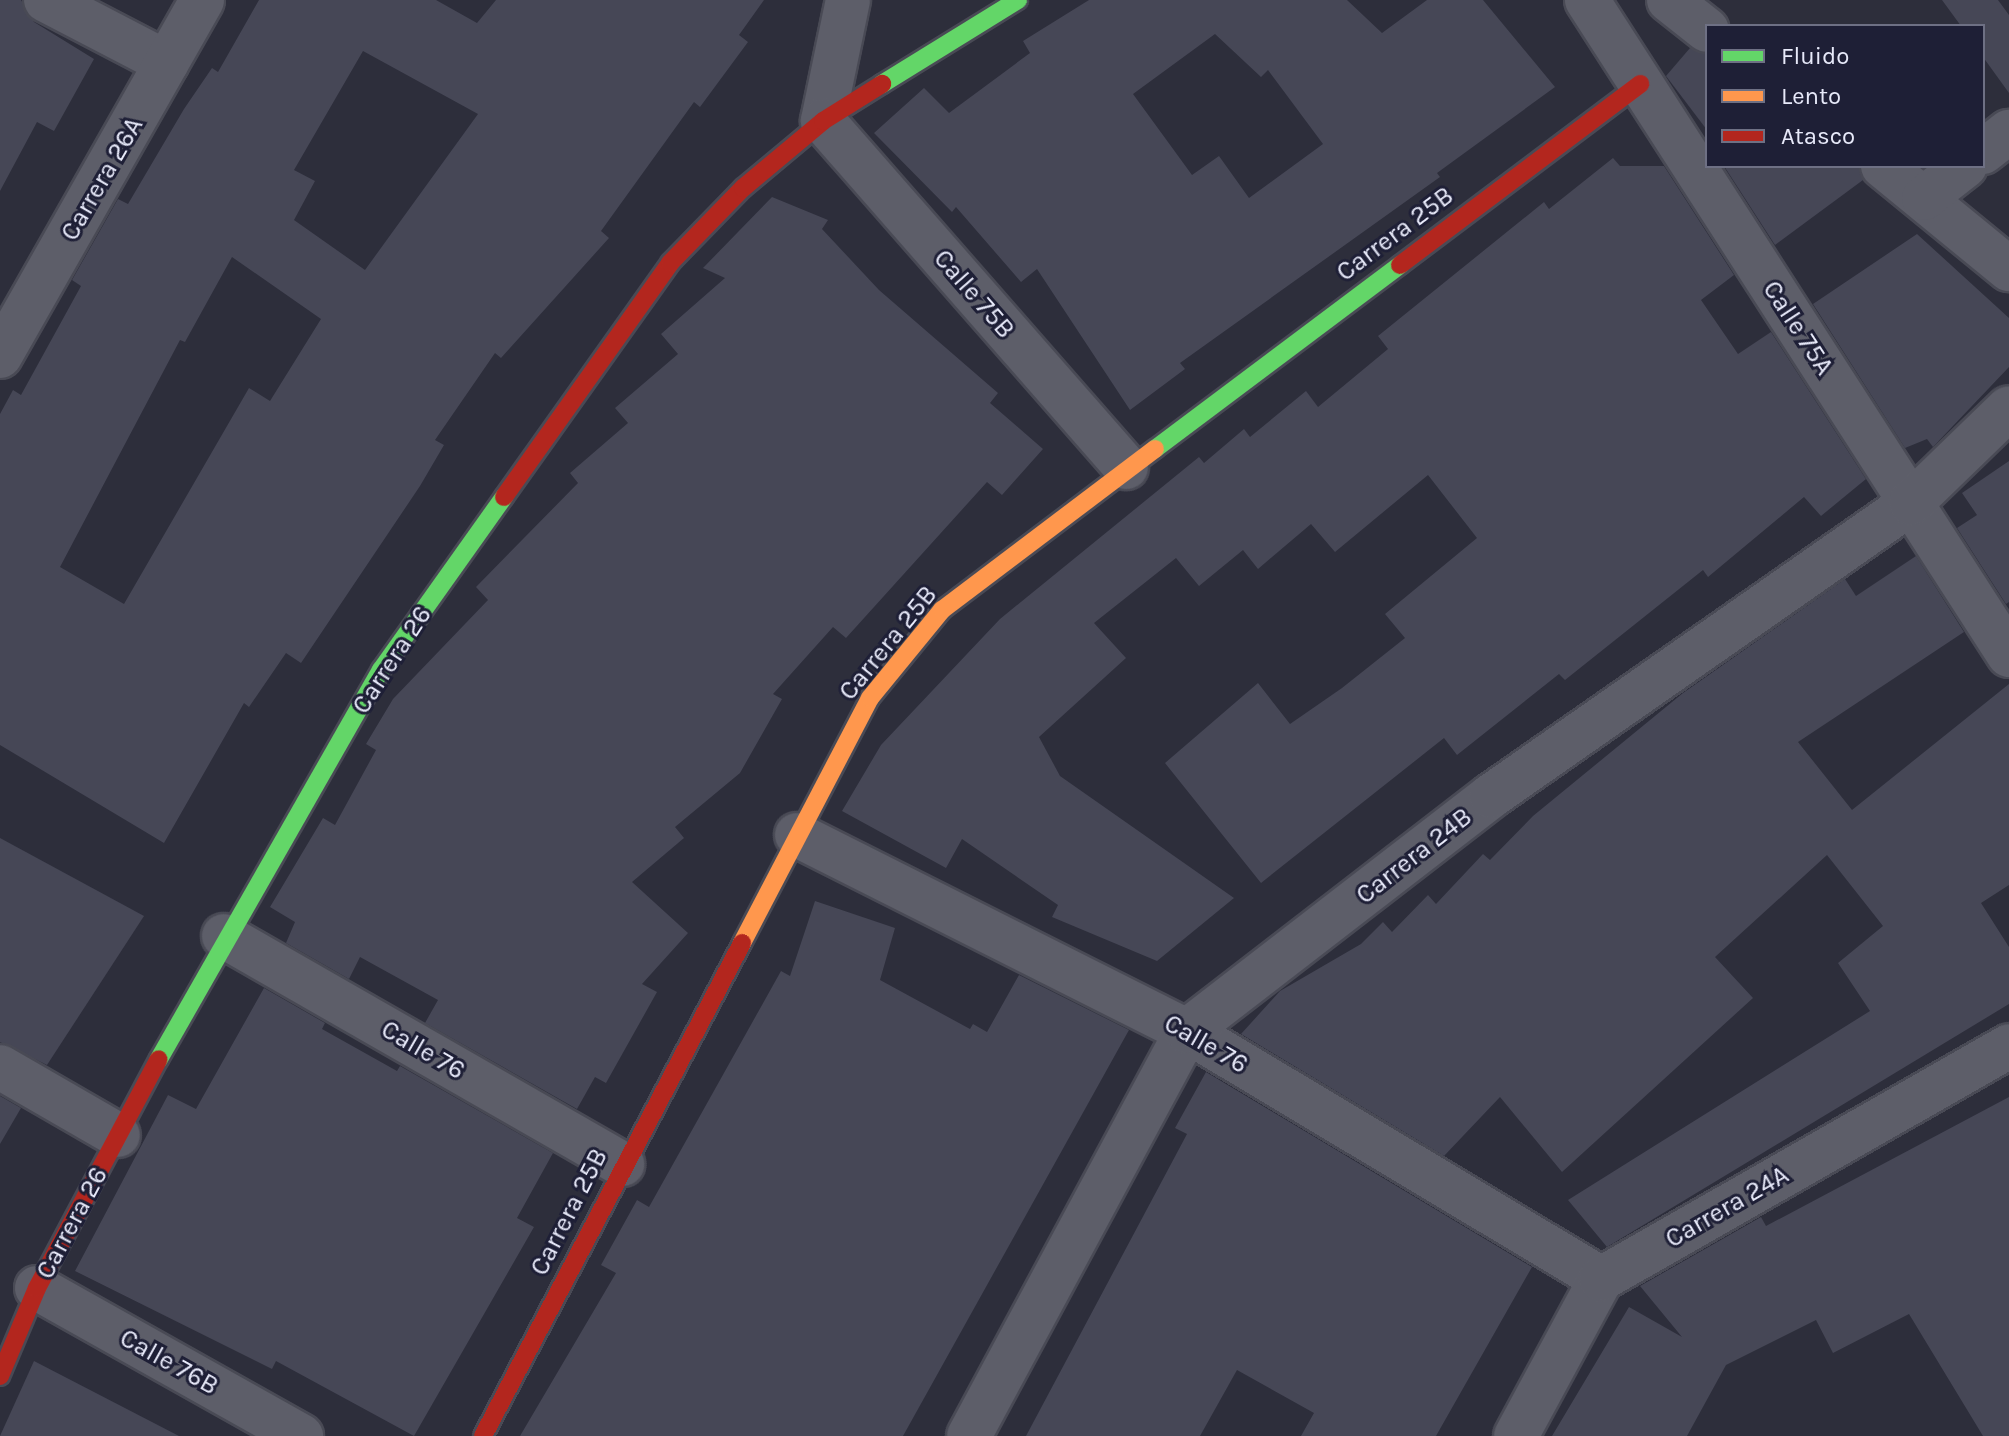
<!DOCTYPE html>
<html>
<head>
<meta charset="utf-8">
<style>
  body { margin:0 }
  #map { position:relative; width:2009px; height:1436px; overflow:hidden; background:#2d2e3b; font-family:Karla,sans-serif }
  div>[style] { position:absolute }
  .building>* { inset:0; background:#464756 }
  .roads { filter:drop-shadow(2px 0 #494a55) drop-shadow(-2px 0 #494a55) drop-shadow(0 2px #494a55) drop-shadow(0 -2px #494a55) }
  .street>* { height:44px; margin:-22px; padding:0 22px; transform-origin:22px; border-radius:22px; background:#5d5e69 }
  .fast>* { height:18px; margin:-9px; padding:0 9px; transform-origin:9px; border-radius:9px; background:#63d668 }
  .slow>* { height:18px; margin:-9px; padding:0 9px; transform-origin:9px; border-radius:9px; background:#ff974d }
  .jam>* { height:18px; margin:-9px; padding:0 9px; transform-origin:9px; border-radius:9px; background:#b3261e }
  span { translate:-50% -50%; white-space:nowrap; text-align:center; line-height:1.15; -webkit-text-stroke:6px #1e1f36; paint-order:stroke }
  .street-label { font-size:26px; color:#e7e9f9 }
  .legend { position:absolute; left:1705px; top:24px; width:280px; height:144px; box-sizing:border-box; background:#1e1f36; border:2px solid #6e7084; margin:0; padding:10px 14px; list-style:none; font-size:24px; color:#e7e9f9 }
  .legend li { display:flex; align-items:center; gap:16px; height:40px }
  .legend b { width:40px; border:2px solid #6e7084 }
</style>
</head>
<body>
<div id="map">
  <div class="building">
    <i style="clip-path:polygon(0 0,21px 0,34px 22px,94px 59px,54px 131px,37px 122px,0 191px)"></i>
    <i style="clip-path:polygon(evenodd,259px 0,436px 0,477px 23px,496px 0,764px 0,739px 35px,748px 42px,700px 107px,694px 102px,601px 231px,609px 238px,501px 358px,495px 353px,435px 440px,444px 445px,420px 486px,301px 663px,286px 653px,249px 707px,244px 703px,164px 843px,0 745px,0 414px,13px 390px,21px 395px,81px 286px,72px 280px,118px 199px,128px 204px,184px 109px,212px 68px,218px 72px,259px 0,363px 51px,478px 114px,365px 270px,294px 220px,315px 181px,294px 170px,363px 51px,259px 0,232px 257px,321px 319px,270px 401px,249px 388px,124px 604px,60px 567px,180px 340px,185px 342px,232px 257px)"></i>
    <i style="clip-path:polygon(evenodd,1089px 0,1347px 0,1382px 33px,1427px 0,1483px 0,1555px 87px,1437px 173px,1440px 177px,1180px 363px,1185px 369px,1130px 410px,1037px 269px,1021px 282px,956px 207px,952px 212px,874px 133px,924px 88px,949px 113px,1030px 53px,1023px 41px,1089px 0,1215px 34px,1261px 77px,1268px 70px,1323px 144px,1249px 198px,1219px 156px,1192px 175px,1133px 94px,1215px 34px)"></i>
    <i style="clip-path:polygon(1942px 0,1998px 0,2009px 15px,2009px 93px,1983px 57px,1983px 26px,1961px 26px)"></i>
    <i style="clip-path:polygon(1690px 48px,1707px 54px,1707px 130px,1666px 76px)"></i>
    <i style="clip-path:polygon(1613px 158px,1620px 166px,1664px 166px,1734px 275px,1701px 300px,1738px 354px,1771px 332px,1866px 479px,1821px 516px,1804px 497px,1708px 577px,1703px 570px,1565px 680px,1559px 674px,1457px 755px,1444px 738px,1261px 883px,1165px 763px,1258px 683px,1290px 724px,1342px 688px,1405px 638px,1385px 614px,1477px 538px,1428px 475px,1335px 552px,1311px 524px,1258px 569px,1243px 550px,1199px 586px,1176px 558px,1094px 623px,1126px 658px,1039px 737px,1060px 776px,1234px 898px,1157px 961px,1052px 917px,1058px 905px,962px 839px,946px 868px,842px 811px,881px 745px,1000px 619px,1199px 457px,1204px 463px,1244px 429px,1250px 437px,1306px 391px,1318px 407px,1388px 349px,1378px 336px,1544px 202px,1549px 209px)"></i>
    <i style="clip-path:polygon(1724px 166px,1859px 166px,1863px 180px,1775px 245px)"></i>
    <i style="clip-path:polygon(772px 197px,828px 220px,822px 229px,879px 290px,998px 393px,990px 403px,1043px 449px,1002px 495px,987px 482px,846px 638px,833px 627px,773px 694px,782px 699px,740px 773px,675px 827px,684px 838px,632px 882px,688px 933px,642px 984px,657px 992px,606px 1083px,595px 1077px,577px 1109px,425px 1023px,438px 1000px,360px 957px,349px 979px,286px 943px,295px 922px,270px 907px,323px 818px,335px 825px,376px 750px,366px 744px,393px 699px,488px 600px,476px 587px,578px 483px,570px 473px,628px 423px,615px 408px,678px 354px,661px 334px,725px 278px,703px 268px)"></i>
    <i style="clip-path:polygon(1917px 234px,2009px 318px,2009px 367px,1933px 447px,1927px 439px,1905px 448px,1813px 304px)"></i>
    <i style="clip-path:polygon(2009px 461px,2009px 602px,2006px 604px,1957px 528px,1977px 515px,1962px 493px)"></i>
    <i style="clip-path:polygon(1916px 556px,1964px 632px,1798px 742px,1852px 810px,2009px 684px,2009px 885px,1981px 903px,2009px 947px,2009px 1004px,1607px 1247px,1568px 1200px,1870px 1011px,1838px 963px,1883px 926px,1827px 855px,1715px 957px,1753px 998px,1562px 1172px,1500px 1097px,1444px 1156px,1241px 1034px,1280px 991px,1361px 944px,1383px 922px,1392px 932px,1428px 895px,1436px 904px,1483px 854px,1490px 860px,1533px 816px,1683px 693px,1845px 579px,1856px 596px)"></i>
    <i style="clip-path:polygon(0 838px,144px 916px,47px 1065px,0 1042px)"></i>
    <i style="clip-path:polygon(815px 901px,895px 928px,880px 980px,970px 1029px,973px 1024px,987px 1032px,1019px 975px,1129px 1030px,903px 1436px,520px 1436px,616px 1273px,601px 1265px,637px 1200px,649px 1207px,781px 971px,790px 976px)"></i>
    <i style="clip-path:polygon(264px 988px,325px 1023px,322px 1029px,397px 1071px,400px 1066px,553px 1153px,517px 1218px,534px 1227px,414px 1436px,276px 1361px,272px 1369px,75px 1271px,168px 1095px,196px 1109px)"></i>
    <i style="clip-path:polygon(1206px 1072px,1532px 1267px,1436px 1436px,1301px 1436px,1314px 1413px,1237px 1370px,1200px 1436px,1026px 1436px,1187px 1134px,1175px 1128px)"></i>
    <i style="clip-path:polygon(0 1096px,21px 1108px,0 1144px)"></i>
    <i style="clip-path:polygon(2009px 1097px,2009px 1436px,1983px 1436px,1909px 1314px,1833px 1353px,1816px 1320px,1726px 1365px,1687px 1436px,1552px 1436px,1629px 1307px,1682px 1337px,1640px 1286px,1761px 1217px,1766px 1226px)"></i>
    <i style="clip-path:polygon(34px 1361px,179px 1436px,0 1436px)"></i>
  </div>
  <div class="roads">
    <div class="street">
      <i style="left:46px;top:0;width:136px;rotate:27.5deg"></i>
      <i style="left:848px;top:0;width:124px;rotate:101.7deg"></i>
      <i style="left:823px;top:121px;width:460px;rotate:48.8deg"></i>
      <i style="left:1587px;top:0;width:779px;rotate:57.21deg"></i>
      <i style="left:1669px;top:0;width:48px;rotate:38.3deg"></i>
      <i style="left:1983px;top:152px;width:33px;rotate:-38deg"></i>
      <i style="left:1883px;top:166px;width:163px;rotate:39.3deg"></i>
      <i style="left:1924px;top:198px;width:52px;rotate:-38deg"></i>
      <i style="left:0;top:356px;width:409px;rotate:-60.4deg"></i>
      <i style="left:797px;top:835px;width:436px;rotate:26.7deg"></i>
      <i style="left:1187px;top:1031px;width:483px;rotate:30.9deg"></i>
      <i style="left:224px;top:936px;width:459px;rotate:29.8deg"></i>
      <i style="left:0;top:1067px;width:136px;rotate:30deg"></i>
      <i style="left:37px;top:1288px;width:303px;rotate:29.3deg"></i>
      <i style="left:969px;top:1436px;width:460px;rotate:-61.7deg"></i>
      <i style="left:1187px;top:1031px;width:384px;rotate:-37.7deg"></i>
      <i style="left:1491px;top:796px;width:512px;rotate:-34.9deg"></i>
      <i style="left:1911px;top:503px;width:136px;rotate:-44.1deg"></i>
      <i style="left:1516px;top:1436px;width:179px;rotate:-61.6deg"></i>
      <i style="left:1601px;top:1279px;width:470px;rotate:-29.7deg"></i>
    </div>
    <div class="fast">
      <i style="left:882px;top:84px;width:160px;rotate:-31.7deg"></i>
      <i style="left:1155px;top:449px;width:306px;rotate:-36.9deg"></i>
      <i style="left:159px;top:1059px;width:448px;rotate:-60.3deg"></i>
      <i style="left:381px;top:670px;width:212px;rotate:-54.6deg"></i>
    </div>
    <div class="slow">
      <i style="left:742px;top:943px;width:276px;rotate:-62.4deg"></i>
      <i style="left:870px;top:698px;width:114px;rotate:-50.7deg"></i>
      <i style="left:942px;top:610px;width:267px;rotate:-37.1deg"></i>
    </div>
    <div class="jam">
      <i style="left:1400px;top:265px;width:301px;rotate:-37deg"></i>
      <i style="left:504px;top:497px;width:287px;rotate:-54.6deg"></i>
      <i style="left:670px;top:263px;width:105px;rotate:-45.8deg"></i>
      <i style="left:743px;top:188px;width:104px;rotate:-39.9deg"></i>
      <i style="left:823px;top:121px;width:70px;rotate:-32.1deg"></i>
      <i style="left:0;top:1376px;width:95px;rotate:-67.2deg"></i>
      <i style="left:37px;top:1288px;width:259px;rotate:-62deg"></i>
      <i style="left:483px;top:1436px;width:557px;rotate:-62.28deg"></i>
    </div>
  </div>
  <div class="street-label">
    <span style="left:102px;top:179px;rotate:-60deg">Carrera 26A</span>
    <span style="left:1395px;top:234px;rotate:-37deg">Carrera 25B</span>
    <span style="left:974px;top:294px;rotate:49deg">Calle 75B</span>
    <span style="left:1798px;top:328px;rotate:57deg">Calle 75A</span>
    <span style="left:888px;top:643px;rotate:-51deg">Carrera 25B</span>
    <span style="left:392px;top:660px;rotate:-57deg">Carrera 26</span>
    <span style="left:1414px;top:856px;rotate:-38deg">Carrera 24B</span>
    <span style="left:1206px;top:1044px;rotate:30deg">Calle 76</span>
    <span style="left:423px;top:1050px;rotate:30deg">Calle 76</span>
    <span style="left:1727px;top:1207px;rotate:-30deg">Carrera 24A</span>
    <span style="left:569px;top:1212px;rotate:-63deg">Carrera 25B</span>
    <span style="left:72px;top:1223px;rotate:-62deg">Carrera 26</span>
    <span style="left:169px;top:1362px;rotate:29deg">Calle 76B</span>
  </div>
  <ul class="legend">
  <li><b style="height:10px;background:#63d668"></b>Fluido</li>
  <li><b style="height:10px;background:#ff974d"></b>Lento</li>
  <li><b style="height:10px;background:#b3261e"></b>Atasco</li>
  </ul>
</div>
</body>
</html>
